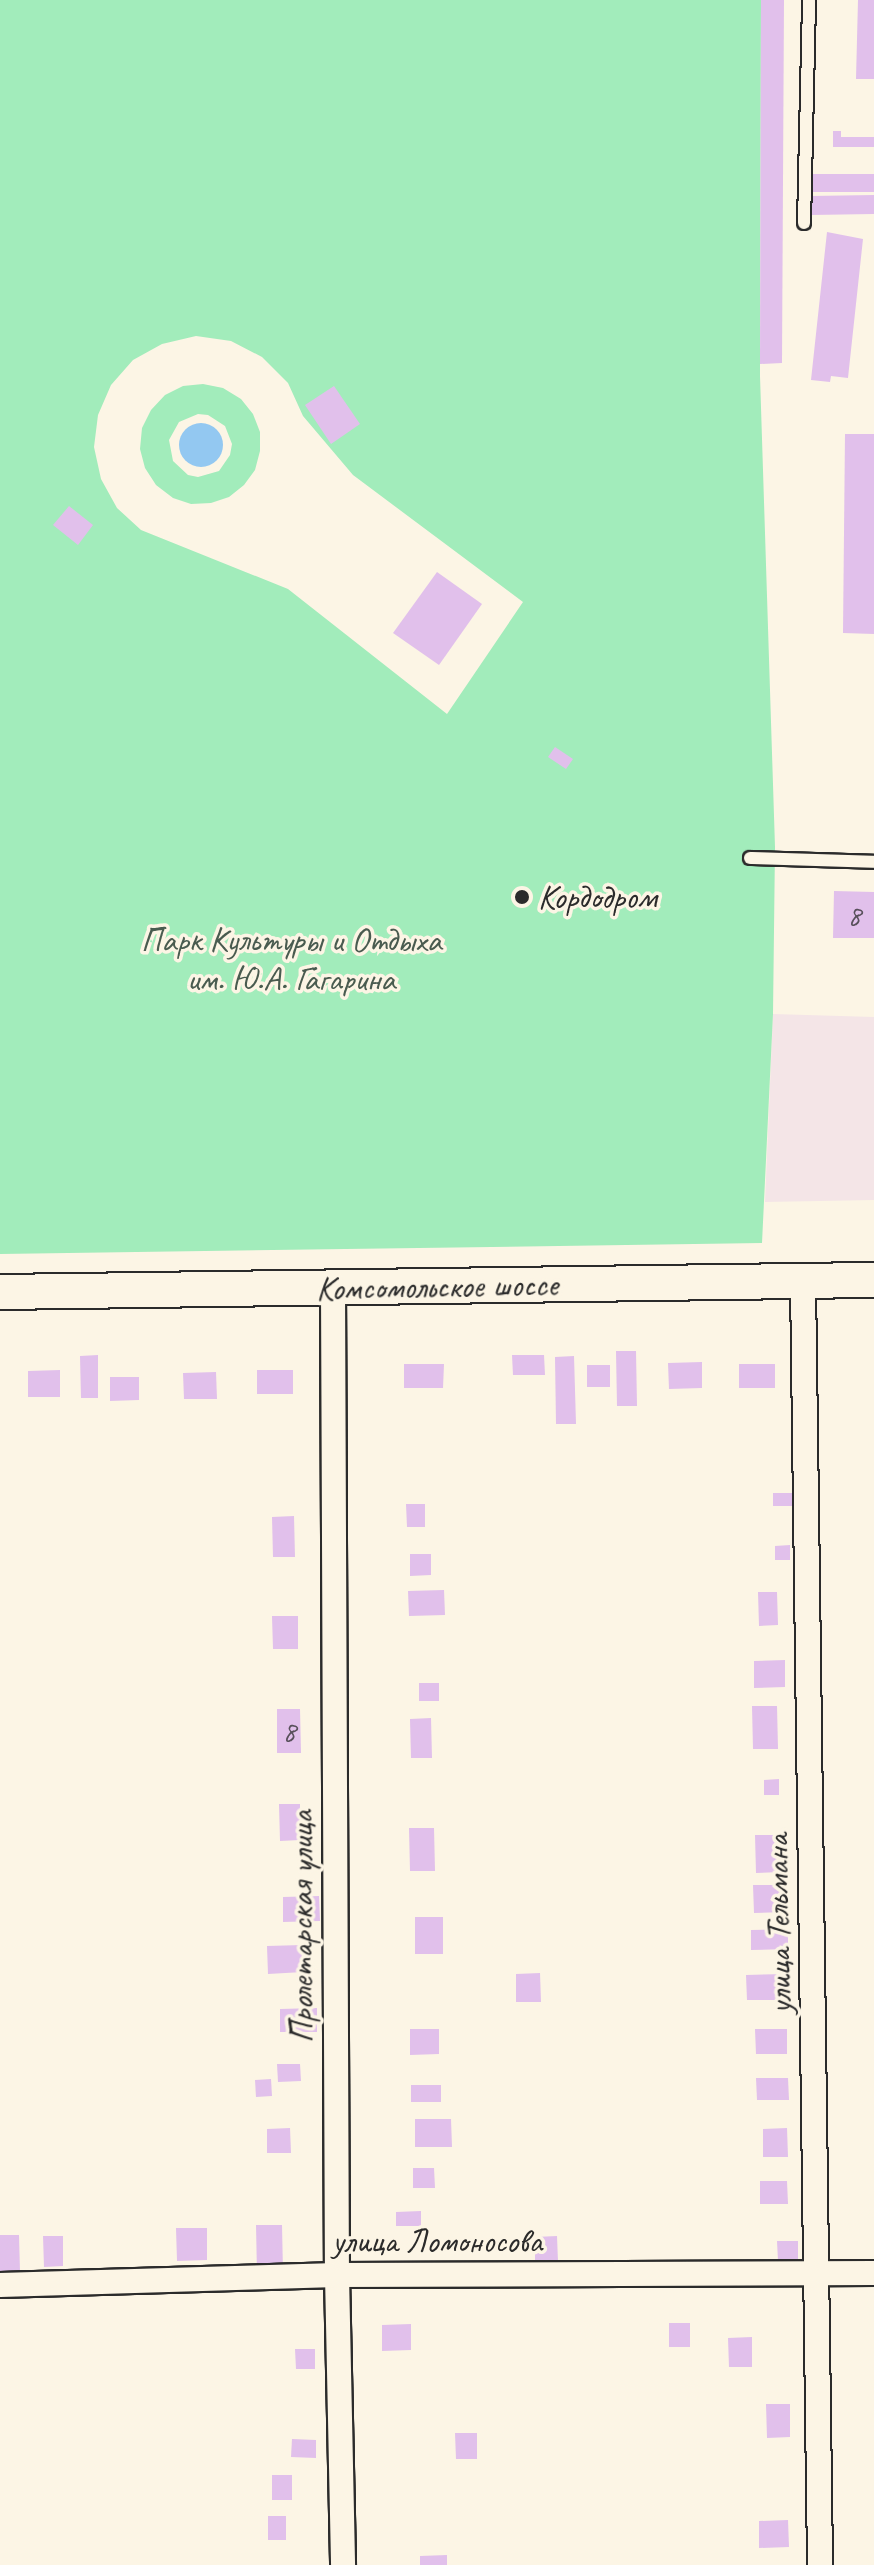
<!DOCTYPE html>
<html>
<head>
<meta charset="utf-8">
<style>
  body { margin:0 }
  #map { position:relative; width:874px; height:2565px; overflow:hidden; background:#fcf5e5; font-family:Caveat,sans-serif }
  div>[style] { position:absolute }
  .built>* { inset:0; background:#f4e5e7 }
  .green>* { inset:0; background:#a2ecbb }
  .water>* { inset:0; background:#93c8f1 }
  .round { border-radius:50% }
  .building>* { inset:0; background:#e1c0eb }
  .roads { filter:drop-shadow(2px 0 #2b2b2b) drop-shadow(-2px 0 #2b2b2b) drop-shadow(0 2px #2b2b2b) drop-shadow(0 -2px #2b2b2b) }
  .lane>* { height:12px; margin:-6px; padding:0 6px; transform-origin:6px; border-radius:6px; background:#fcf5e5 }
  .street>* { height:24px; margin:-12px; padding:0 12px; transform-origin:12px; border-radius:12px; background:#fcf5e5 }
  .secondary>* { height:34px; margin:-17px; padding:0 17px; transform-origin:17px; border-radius:17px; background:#fcf5e5 }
  .dots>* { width:22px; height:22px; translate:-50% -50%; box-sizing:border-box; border:4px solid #fcf5e5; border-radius:50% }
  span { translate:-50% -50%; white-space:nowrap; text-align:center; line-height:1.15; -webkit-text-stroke:7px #fcf5e5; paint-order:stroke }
  .number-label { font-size:30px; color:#58505b }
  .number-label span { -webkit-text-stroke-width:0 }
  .poi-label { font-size:34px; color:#2b2b2b }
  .left { translate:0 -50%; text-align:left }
  .park-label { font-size:34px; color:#495b4f }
  .street-label { font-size:34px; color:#2b2b2b }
</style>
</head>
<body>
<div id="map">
  <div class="built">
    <i style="clip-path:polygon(773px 1014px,874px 1017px,874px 1200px,765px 1202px)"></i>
  </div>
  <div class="green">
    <i style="clip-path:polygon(evenodd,0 0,761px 0,760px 376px,775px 847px,773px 1014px,762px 1243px,0 1254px,0 0,196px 336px,231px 341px,262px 357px,288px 383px,303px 416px,353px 475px,523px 602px,447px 714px,288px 589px,141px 530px,117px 508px,101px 479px,94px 447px,98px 415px,111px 385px,133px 360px,162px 344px,196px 336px)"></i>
    <i style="clip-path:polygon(evenodd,203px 384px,223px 388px,241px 399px,253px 414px,260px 432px,260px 451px,255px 470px,244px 485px,229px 497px,211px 503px,191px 504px,173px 498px,156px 485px,145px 468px,140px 449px,142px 428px,151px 410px,165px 395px,183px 386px,203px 384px,198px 414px,208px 415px,225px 426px,232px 444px,230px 455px,219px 471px,198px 477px,188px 475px,173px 461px,169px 440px,179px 422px,198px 414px)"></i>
  </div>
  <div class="water">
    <i class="round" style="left:179px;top:423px;width:44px;height:44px"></i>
  </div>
  <div class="building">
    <i style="clip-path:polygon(761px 0,784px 0,782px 363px,760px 364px)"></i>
    <i style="clip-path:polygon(858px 0,874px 0,874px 79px,856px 79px)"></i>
    <i style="clip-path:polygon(833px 131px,841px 131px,841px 137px,874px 137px,874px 147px,833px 147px)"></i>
    <i style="clip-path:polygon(811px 174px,874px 174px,874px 192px,811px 192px)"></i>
    <i style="clip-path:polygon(874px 195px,874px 214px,811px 215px,810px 196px)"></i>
    <i style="clip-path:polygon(827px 232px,863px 239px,848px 378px,831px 376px,830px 382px,811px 380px)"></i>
    <i style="clip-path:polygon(334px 386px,360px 424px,331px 444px,305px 405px)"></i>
    <i style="clip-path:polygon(845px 434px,874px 434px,874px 634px,843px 633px)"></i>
    <i style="clip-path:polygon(69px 506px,93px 525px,78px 545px,53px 525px)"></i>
    <i style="clip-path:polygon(437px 572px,482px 604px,439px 665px,393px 633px)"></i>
    <i style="clip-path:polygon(555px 747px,573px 759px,566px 769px,548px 757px)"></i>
    <i style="clip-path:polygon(834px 891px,874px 892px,874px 938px,833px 938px)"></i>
    <i style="clip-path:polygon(616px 1351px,636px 1351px,637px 1406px,617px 1406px)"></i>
    <i style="clip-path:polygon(98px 1355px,98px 1398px,81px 1398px,80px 1356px)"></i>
    <i style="clip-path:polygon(512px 1355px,544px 1355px,545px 1375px,513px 1375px)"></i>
    <i style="clip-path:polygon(574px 1356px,576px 1424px,556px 1424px,555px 1357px)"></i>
    <i style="clip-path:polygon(702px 1362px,702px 1388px,669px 1389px,668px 1363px)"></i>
    <i style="clip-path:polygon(404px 1364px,444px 1364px,443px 1388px,404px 1388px)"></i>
    <i style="clip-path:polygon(739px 1364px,775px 1364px,775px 1388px,739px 1388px)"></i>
    <i style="clip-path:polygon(587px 1365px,610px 1365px,610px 1387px,587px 1387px)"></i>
    <i style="clip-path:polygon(60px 1370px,60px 1397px,28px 1397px,28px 1371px)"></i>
    <i style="clip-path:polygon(257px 1370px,293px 1370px,293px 1394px,257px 1394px)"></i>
    <i style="clip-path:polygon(216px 1372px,217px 1399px,184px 1399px,183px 1373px)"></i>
    <i style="clip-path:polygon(110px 1377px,139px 1377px,139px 1400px,110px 1401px)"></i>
    <i style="clip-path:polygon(773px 1493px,792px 1493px,792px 1506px,773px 1506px)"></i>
    <i style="clip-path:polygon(406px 1504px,425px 1504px,425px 1527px,407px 1527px)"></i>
    <i style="clip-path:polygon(294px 1516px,295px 1557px,273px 1557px,272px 1517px)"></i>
    <i style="clip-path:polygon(790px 1545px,790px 1560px,775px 1560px,775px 1546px)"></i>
    <i style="clip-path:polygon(410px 1554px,431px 1554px,431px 1575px,410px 1576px)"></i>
    <i style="clip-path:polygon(444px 1590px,445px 1615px,409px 1616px,408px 1591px)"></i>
    <i style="clip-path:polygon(758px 1592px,777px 1592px,778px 1625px,759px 1626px)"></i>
    <i style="clip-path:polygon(272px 1616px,298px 1616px,298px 1649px,273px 1649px)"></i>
    <i style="clip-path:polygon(785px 1660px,785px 1687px,754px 1688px,754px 1661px)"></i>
    <i style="clip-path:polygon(419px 1683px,439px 1683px,439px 1701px,419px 1701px)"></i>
    <i style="clip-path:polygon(752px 1706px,777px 1706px,778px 1749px,753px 1749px)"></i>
    <i style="clip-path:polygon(277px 1709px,300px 1709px,301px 1753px,277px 1753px)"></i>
    <i style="clip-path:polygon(431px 1718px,432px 1758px,411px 1758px,410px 1719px)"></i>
    <i style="clip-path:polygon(779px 1779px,779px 1795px,764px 1795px,764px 1780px)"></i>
    <i style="clip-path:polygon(279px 1804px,300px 1804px,300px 1840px,280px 1841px)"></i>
    <i style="clip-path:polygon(409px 1828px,434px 1828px,435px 1871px,410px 1871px)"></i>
    <i style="clip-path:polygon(755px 1835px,780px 1835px,781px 1872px,756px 1873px)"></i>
    <i style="clip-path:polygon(753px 1885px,784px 1885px,785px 1912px,754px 1913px)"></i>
    <i style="clip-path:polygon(319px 1896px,320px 1921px,283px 1922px,283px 1897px)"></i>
    <i style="clip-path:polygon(415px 1917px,443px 1917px,443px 1954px,415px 1954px)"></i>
    <i style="clip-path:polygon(788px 1929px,788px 1949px,751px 1950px,751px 1930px)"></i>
    <i style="clip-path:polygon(302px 1945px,303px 1972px,268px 1974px,267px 1946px)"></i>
    <i style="clip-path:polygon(540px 1973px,541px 2002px,516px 2002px,516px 1974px)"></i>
    <i style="clip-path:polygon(788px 1974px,788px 2000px,747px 2000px,746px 1975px)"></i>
    <i style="clip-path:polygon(317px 2008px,317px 2032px,280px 2032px,280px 2009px)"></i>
    <i style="clip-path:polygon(410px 2029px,439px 2029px,439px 2054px,410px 2055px)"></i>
    <i style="clip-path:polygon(755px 2029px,787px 2029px,787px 2054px,756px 2054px)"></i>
    <i style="clip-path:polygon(277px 2064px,300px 2064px,301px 2081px,278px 2082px)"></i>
    <i style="clip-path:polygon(756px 2078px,788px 2078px,789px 2100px,757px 2100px)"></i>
    <i style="clip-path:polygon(271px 2079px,272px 2096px,256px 2097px,255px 2080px)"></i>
    <i style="clip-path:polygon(411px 2085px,441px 2085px,441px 2102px,411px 2102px)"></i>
    <i style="clip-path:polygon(415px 2119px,451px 2119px,452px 2147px,415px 2147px)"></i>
    <i style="clip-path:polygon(290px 2128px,291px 2153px,267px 2153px,267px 2129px)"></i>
    <i style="clip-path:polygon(787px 2128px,788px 2157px,763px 2157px,763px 2129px)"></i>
    <i style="clip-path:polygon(413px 2168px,434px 2168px,435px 2188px,413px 2188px)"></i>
    <i style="clip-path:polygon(760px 2181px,787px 2181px,788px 2204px,760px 2204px)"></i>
    <i style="clip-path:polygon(421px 2211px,421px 2226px,396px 2226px,396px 2212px)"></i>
    <i style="clip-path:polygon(256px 2225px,282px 2225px,283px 2273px,257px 2274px)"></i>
    <i style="clip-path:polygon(176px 2228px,207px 2228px,207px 2260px,177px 2261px)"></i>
    <i style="clip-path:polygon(0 2235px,19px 2235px,20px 2272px,0 2272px)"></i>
    <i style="clip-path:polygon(43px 2236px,63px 2236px,63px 2266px,44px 2267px)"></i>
    <i style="clip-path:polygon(557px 2236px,558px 2262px,535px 2262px,535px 2237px)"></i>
    <i style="clip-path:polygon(777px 2241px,798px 2241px,798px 2261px,778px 2261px)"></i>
    <i style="clip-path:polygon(669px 2323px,690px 2323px,690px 2347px,669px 2347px)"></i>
    <i style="clip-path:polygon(411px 2324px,411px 2350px,382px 2351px,382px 2325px)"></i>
    <i style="clip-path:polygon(752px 2337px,752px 2367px,729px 2367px,728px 2338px)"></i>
    <i style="clip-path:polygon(295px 2349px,315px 2349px,315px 2369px,296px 2369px)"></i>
    <i style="clip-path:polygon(766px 2404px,790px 2404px,790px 2437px,767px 2438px)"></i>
    <i style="clip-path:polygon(455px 2433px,477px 2433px,477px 2459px,456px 2459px)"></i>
    <i style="clip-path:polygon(292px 2439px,316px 2440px,316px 2458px,291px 2457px)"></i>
    <i style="clip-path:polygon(272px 2475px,292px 2475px,292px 2500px,272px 2500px)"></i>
    <i style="clip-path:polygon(268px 2516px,286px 2516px,286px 2540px,268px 2540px)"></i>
    <i style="clip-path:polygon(788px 2520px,789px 2547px,759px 2548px,759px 2521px)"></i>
    <i style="clip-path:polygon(447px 2555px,447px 2565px,420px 2565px,420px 2556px)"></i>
  </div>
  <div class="roads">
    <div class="lane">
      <i style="left:804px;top:223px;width:223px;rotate:-88.7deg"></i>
      <i style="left:750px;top:858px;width:124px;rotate:1.8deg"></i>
    </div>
    <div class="street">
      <i style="left:803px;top:1281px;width:1284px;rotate:89.24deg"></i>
      <i style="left:333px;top:1288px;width:987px;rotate:89.77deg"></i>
      <i style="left:337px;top:2275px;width:290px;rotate:88.8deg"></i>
      <i style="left:0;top:2285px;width:337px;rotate:-1.7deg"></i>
      <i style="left:337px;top:2275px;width:537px;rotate:-0.21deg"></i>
    </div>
    <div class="secondary">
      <i style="left:0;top:1292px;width:874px;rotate:-0.79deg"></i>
    </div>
  </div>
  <div class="dots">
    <i style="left:522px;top:897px;background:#2b2b2b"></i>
  </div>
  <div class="number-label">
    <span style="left:854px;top:915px">8</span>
    <span style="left:289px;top:1731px">8</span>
  </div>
  <div class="poi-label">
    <span class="left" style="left:538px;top:897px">Кордодром</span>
  </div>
  <div class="park-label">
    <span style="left:291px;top:959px">Парк Культуры и Отдыха<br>им. Ю.А. Гагарина</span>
  </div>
  <div class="street-label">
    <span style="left:437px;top:1286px;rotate:-1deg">Комсомольское шоссе</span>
    <span style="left:778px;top:1924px;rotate:-91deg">улица Тельмана</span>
    <span style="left:301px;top:1927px;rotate:-90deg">Пролетарская улица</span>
    <span style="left:437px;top:2241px">улица Ломоносова</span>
  </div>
</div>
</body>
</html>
